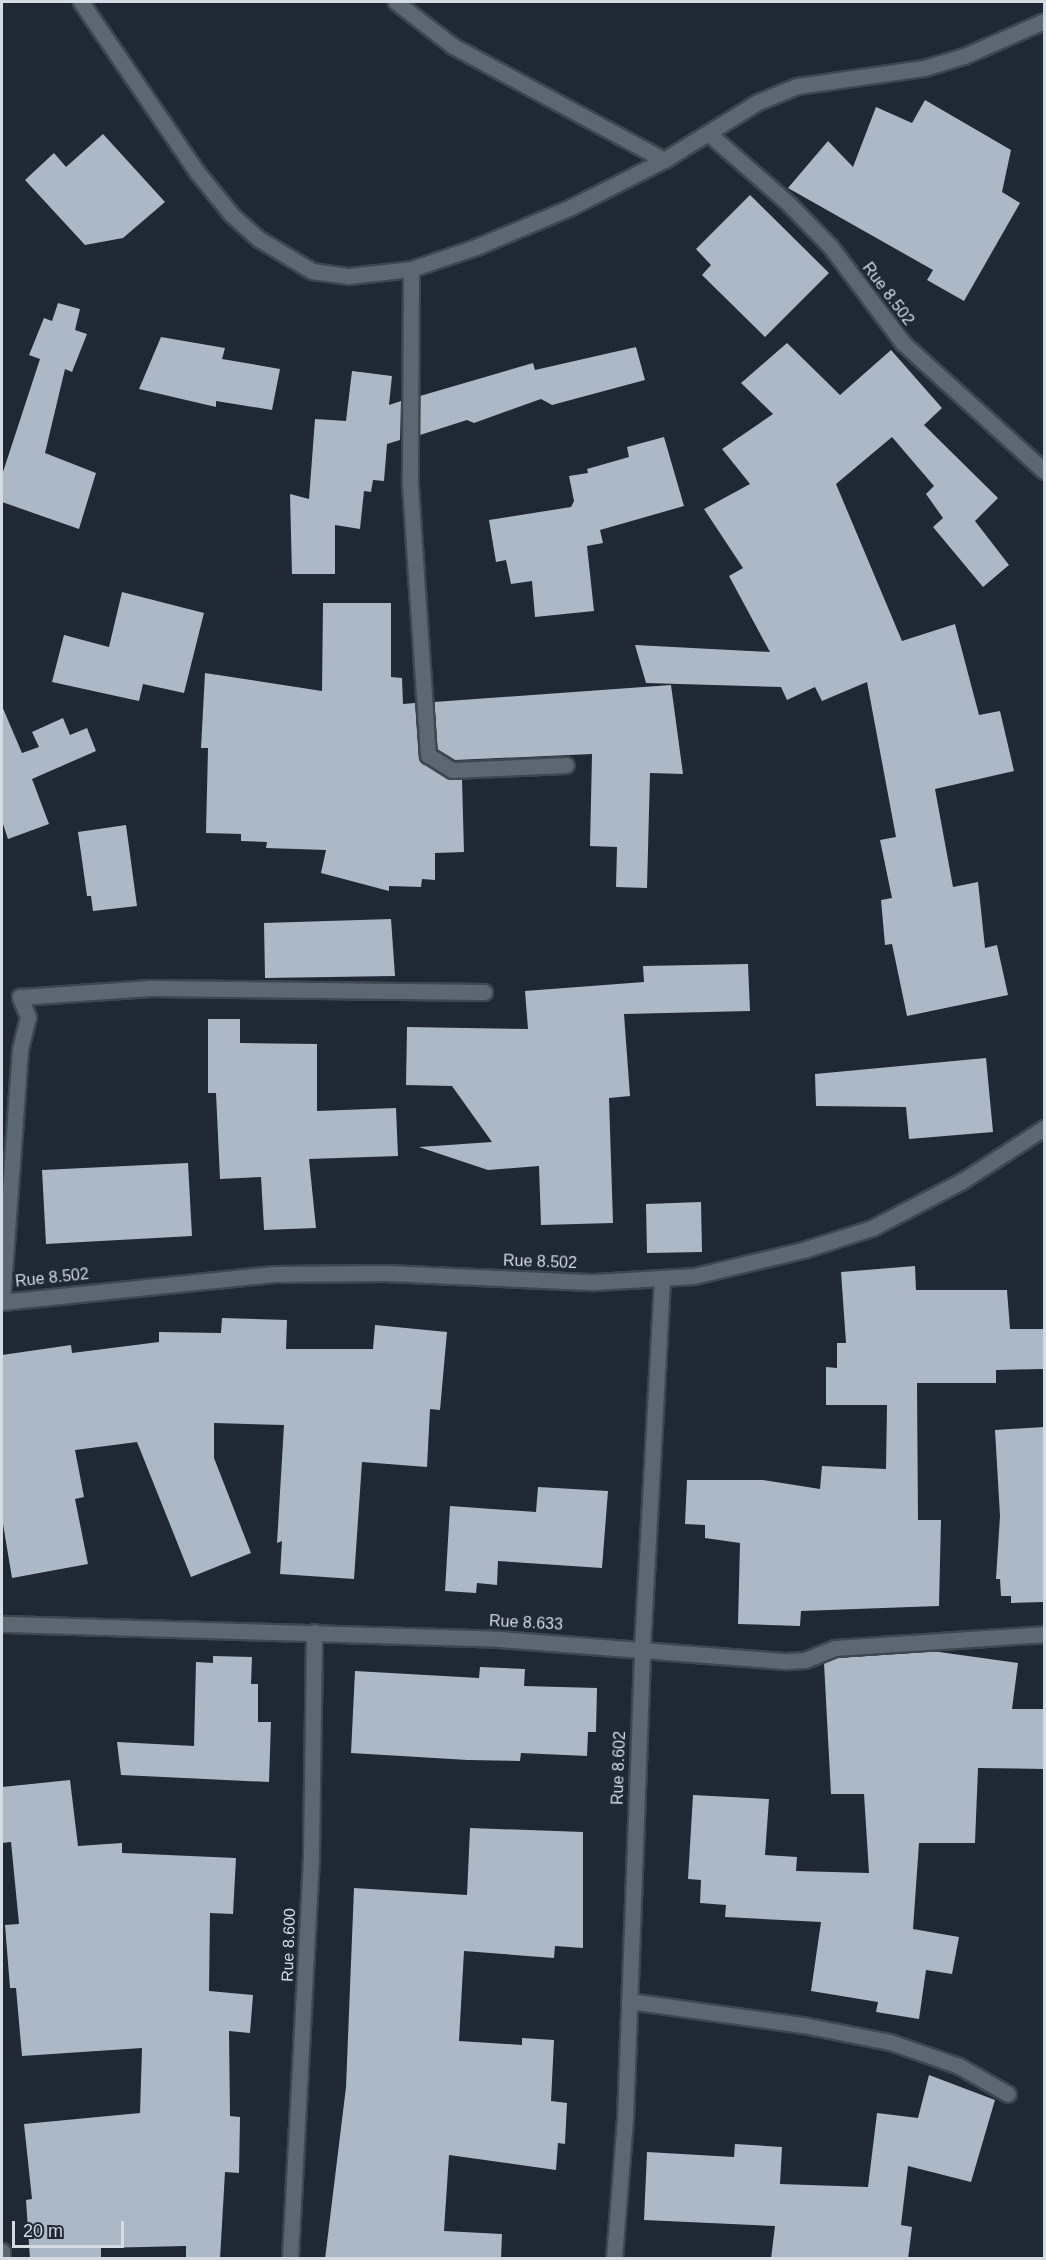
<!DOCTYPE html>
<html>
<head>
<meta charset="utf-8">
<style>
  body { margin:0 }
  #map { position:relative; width:1046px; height:2260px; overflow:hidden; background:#1f2834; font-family:Helvetica,sans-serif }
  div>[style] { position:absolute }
  .building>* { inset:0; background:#acb8c6 }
  .roads { filter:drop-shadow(2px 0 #3e464f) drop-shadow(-2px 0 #3e464f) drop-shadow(0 2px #3e464f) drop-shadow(0 -2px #3e464f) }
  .street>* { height:15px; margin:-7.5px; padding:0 7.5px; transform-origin:7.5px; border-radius:7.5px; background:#5d6774 }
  span { translate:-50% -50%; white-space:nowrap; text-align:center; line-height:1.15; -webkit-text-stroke:6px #1f2834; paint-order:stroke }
  .street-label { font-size:16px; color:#d5dbe3 }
  .frame { position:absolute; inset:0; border:3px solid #d5dbe3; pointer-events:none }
  .scale { position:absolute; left:12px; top:2221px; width:112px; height:27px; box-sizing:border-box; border:3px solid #d5dbe3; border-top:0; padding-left:8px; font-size:18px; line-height:21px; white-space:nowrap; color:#d5dbe3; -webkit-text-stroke:4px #1f2834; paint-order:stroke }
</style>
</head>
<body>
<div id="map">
  <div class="building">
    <i style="clip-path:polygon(925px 100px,1011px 150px,1002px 192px,1020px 203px,964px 301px,927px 280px,933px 270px,788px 188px,828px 141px,853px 167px,876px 107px,912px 123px)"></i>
    <i style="clip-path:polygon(103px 134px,165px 202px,123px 238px,85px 245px,25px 180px,54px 153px,66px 167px)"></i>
    <i style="clip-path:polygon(750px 195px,829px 273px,765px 337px,702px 275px,711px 265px,696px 249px)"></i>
    <i style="clip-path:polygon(58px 303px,80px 309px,75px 330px,87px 334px,72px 372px,65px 369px,45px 453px,96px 473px,79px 529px,2px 502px,2px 475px,40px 359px,29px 355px,44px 318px,52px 321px)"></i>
    <i style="clip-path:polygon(161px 337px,225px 348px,222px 359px,280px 369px,272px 410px,216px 401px,216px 407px,139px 389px)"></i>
    <i style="clip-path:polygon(787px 343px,840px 395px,891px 350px,942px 408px,924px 425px,998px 498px,975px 521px,1009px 565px,983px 587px,933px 527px,943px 518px,926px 494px,934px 486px,892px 437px,836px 484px,902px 641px,955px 624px,979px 715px,1000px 711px,1014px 771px,935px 789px,953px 887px,978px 882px,985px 948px,997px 945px,1008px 995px,907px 1016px,892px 944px,885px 945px,881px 900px,892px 898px,880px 840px,896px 837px,867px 682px,822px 701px,815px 687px,787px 700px,781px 687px,646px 683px,635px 645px,770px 652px,729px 576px,743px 568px,704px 509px,750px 484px,722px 449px,773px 414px,741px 383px)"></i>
    <i style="clip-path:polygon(636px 347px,645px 380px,552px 405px,541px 399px,474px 423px,467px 420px,420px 435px,420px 396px,533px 363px,535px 370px)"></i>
    <i style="clip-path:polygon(352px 371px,392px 376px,389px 405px,401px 401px,400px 440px,387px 444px,384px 481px,373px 480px,371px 492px,364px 491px,360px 529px,335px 525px,335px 574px,292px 574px,290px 494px,309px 499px,315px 419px,346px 421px)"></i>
    <i style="clip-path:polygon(664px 437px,684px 506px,600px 530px,603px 543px,587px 546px,594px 611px,535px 617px,532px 581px,511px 584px,506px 560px,496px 562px,489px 520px,571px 507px,574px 501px,569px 476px,588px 473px,587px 469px,629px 457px,627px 447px)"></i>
    <i style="clip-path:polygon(122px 592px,204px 613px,184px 693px,143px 684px,139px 701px,52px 682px,64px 635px,109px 647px)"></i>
    <i style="clip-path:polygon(323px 603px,391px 603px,391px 677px,402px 678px,403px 704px,415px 703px,419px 760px,447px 778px,462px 779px,464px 852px,435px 853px,435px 880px,422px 879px,421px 887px,389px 886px,389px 891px,321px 873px,326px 850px,266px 848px,267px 842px,241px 841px,241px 834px,206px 833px,208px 748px,201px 748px,205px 673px,322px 691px)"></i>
    <i style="clip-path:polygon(671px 685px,683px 774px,650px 773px,647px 888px,616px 887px,617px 847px,590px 846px,592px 754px,455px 760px,437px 749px,434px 702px)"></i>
    <i style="clip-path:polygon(2px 706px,22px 753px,39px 747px,32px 732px,63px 718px,70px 735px,87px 728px,96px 751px,32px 779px,49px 824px,8px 839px,2px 821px)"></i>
    <i style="clip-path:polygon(126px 825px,137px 906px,93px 911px,91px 896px,87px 896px,78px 832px)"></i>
    <i style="clip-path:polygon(391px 919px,395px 976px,265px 978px,264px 923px)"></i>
    <i style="clip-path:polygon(748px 964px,750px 1011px,624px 1014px,630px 1096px,609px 1098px,613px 1223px,541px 1225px,539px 1166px,488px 1170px,419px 1147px,492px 1142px,452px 1086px,406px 1085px,407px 1027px,528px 1029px,525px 991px,644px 982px,643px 966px)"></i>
    <i style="clip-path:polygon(208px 1019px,240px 1019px,240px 1043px,317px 1044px,317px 1111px,396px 1108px,398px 1156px,309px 1159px,316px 1228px,264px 1230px,261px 1177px,220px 1179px,216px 1093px,208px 1093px)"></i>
    <i style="clip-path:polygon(986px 1058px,993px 1132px,909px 1139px,906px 1107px,816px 1106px,815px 1074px)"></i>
    <i style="clip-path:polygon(188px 1163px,192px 1236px,46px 1244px,42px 1170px)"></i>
    <i style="clip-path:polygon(701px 1202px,702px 1252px,647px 1253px,646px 1204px)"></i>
    <i style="clip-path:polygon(915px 1266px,916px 1290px,1007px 1290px,1010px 1329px,1044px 1329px,1044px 1369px,996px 1370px,996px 1383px,917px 1383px,918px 1520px,941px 1520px,939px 1606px,801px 1611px,800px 1626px,738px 1624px,740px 1543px,705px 1538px,705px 1525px,685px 1524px,687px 1480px,763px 1480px,820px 1489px,822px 1466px,886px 1469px,887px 1405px,826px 1405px,826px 1367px,837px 1368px,837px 1343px,846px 1343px,841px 1272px)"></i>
    <i style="clip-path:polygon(222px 1318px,287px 1320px,286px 1349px,373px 1349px,375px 1325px,447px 1332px,440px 1410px,430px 1409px,427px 1467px,362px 1462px,354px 1579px,280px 1574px,282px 1541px,277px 1543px,284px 1425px,214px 1423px,214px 1458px,251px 1553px,191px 1577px,137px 1442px,75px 1450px,84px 1497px,75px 1499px,88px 1564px,12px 1578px,2px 1518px,2px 1355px,71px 1345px,72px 1353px,159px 1342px,159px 1332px,221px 1333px)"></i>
    <i style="clip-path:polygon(1044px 1427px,1044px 1602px,1011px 1603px,1011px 1596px,1001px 1596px,1000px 1579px,996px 1579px,1000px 1516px,995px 1430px)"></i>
    <i style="clip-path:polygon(538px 1487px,608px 1491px,602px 1568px,498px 1561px,497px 1585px,477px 1583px,476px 1593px,445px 1591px,450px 1506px,536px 1512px)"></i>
    <i style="clip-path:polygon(932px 1651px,1018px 1663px,1012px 1709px,1044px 1709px,1044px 1769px,978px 1768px,975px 1843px,919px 1843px,913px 1929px,959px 1937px,952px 1974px,926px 1970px,919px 2019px,876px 2012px,878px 2002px,811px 1991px,821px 1922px,725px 1917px,726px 1905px,700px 1903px,701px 1880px,688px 1879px,693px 1795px,769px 1799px,765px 1855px,797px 1857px,796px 1871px,869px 1873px,864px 1794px,831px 1794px,824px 1663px,837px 1658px)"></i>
    <i style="clip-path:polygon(213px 1656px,252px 1657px,251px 1684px,258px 1684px,258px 1722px,271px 1722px,269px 1782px,121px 1775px,117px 1742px,194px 1746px,196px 1662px,213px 1663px)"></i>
    <i style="clip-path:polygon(480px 1667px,525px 1669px,524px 1686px,597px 1688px,596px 1732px,588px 1732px,587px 1756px,521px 1753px,520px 1761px,468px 1760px,351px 1753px,355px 1671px,479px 1678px)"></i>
    <i style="clip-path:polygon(70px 1780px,78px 1846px,122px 1843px,122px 1853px,236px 1858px,233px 1914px,210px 1913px,209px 1991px,253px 1995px,250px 2033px,229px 2031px,230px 2116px,240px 2117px,239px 2173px,225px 2172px,220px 2259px,186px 2259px,186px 2246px,101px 2248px,101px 2259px,30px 2259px,26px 2200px,32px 2199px,24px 2124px,140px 2113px,142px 2048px,22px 2056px,16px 1988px,10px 1988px,5px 1925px,19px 1924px,11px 1842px,2px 1843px,2px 1787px)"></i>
    <i style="clip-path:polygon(470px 1828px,583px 1832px,583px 1948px,555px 1946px,554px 1958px,464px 1951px,459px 2041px,522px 2045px,522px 2038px,554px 2040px,551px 2101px,567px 2103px,565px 2144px,558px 2143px,556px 2170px,449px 2155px,444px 2231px,502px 2234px,501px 2259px,325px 2259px,346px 2087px,354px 1888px,467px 1895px)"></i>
    <i style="clip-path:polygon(929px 2075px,995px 2100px,971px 2182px,908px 2166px,901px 2225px,912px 2227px,908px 2259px,771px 2259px,775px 2226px,644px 2220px,647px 2152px,734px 2157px,735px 2144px,782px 2147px,780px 2184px,868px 2187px,877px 2113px,918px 2118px)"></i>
  </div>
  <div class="roads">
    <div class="street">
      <i style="left:81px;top:2px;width:206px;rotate:55.7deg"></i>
      <i style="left:197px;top:172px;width:55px;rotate:50.9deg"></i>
      <i style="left:232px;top:215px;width:36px;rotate:42deg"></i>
      <i style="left:259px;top:239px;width:62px;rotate:31.1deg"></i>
      <i style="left:312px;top:271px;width:37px;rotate:8deg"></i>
      <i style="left:349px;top:276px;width:62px;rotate:-6.4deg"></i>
      <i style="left:411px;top:269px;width:69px;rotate:-18.7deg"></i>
      <i style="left:476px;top:247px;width:103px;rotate:-22.8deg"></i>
      <i style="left:571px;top:207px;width:104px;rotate:-26.8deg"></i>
      <i style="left:664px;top:160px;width:110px;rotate:-31.7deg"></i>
      <i style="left:758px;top:102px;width:42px;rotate:-22.3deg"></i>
      <i style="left:797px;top:86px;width:128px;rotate:-8.1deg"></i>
      <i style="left:924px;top:68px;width:42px;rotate:-16.7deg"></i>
      <i style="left:964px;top:56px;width:87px;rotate:-23.6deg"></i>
      <i style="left:396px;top:2px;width:72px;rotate:37.7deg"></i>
      <i style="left:453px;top:46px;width:240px;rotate:28.4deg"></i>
      <i style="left:708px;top:133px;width:108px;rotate:41.2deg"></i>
      <i style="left:789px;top:204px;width:59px;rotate:45.7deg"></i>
      <i style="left:830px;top:246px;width:121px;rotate:53deg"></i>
      <i style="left:903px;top:343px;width:190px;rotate:42.2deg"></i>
      <i style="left:411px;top:269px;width:216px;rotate:90.3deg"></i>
      <i style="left:410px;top:485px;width:271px;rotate:86.2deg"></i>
      <i style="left:428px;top:755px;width:28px;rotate:32deg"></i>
      <i style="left:452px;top:770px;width:114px;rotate:-2.5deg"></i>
      <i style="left:2px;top:1301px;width:253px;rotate:-85.9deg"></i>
      <i style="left:20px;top:1049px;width:33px;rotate:-76deg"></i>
      <i style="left:28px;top:1017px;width:22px;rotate:-112deg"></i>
      <i style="left:20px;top:997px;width:131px;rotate:-3.9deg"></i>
      <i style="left:151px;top:988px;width:333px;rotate:0.7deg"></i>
      <i style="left:2px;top:1302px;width:273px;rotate:-5.9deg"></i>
      <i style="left:274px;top:1274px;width:111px;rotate:-0.5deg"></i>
      <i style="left:385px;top:1273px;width:210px;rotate:2.5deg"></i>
      <i style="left:595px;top:1282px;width:99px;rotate:-3.5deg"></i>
      <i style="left:694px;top:1276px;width:112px;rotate:-13.4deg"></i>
      <i style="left:803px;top:1250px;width:72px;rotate:-17.7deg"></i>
      <i style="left:872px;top:1228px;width:102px;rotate:-27.6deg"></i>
      <i style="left:962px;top:1181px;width:98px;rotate:-32.9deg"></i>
      <i style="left:2px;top:1624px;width:497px;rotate:1.7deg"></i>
      <i style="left:499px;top:1639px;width:289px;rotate:4.4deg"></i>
      <i style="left:787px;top:1661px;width:18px;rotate:-3deg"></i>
      <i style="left:805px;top:1660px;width:32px;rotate:-22deg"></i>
      <i style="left:835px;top:1648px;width:209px;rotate:-3.8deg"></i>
      <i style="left:629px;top:2001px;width:176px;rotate:7.9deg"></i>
      <i style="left:803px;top:2025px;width:89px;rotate:11.1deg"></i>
      <i style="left:890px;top:2042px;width:73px;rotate:19.2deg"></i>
      <i style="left:959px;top:2066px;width:56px;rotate:29.7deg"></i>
      <i style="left:2px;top:2251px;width:7px;rotate:90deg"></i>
      <i style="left:290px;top:2258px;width:405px;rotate:-87deg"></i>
      <i style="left:311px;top:1854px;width:222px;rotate:-89.2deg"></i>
      <i style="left:614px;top:2258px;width:139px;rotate:-85.5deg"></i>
      <i style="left:625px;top:2119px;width:470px;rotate:-87.9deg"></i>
      <i style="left:642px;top:1649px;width:371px;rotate:-86.9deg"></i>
    </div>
  </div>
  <div class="street-label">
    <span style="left:888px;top:294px;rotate:53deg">Rue 8.502</span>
    <span style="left:540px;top:1262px;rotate:2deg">Rue 8.502</span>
    <span style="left:52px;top:1278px;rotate:-6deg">Rue 8.502</span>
    <span style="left:526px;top:1623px;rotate:3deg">Rue 8.633</span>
    <span style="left:619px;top:1768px;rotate:-88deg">Rue 8.602</span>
    <span style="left:289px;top:1945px;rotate:-88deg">Rue 8.600</span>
  </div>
  <div class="frame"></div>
  <div class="scale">20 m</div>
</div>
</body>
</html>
